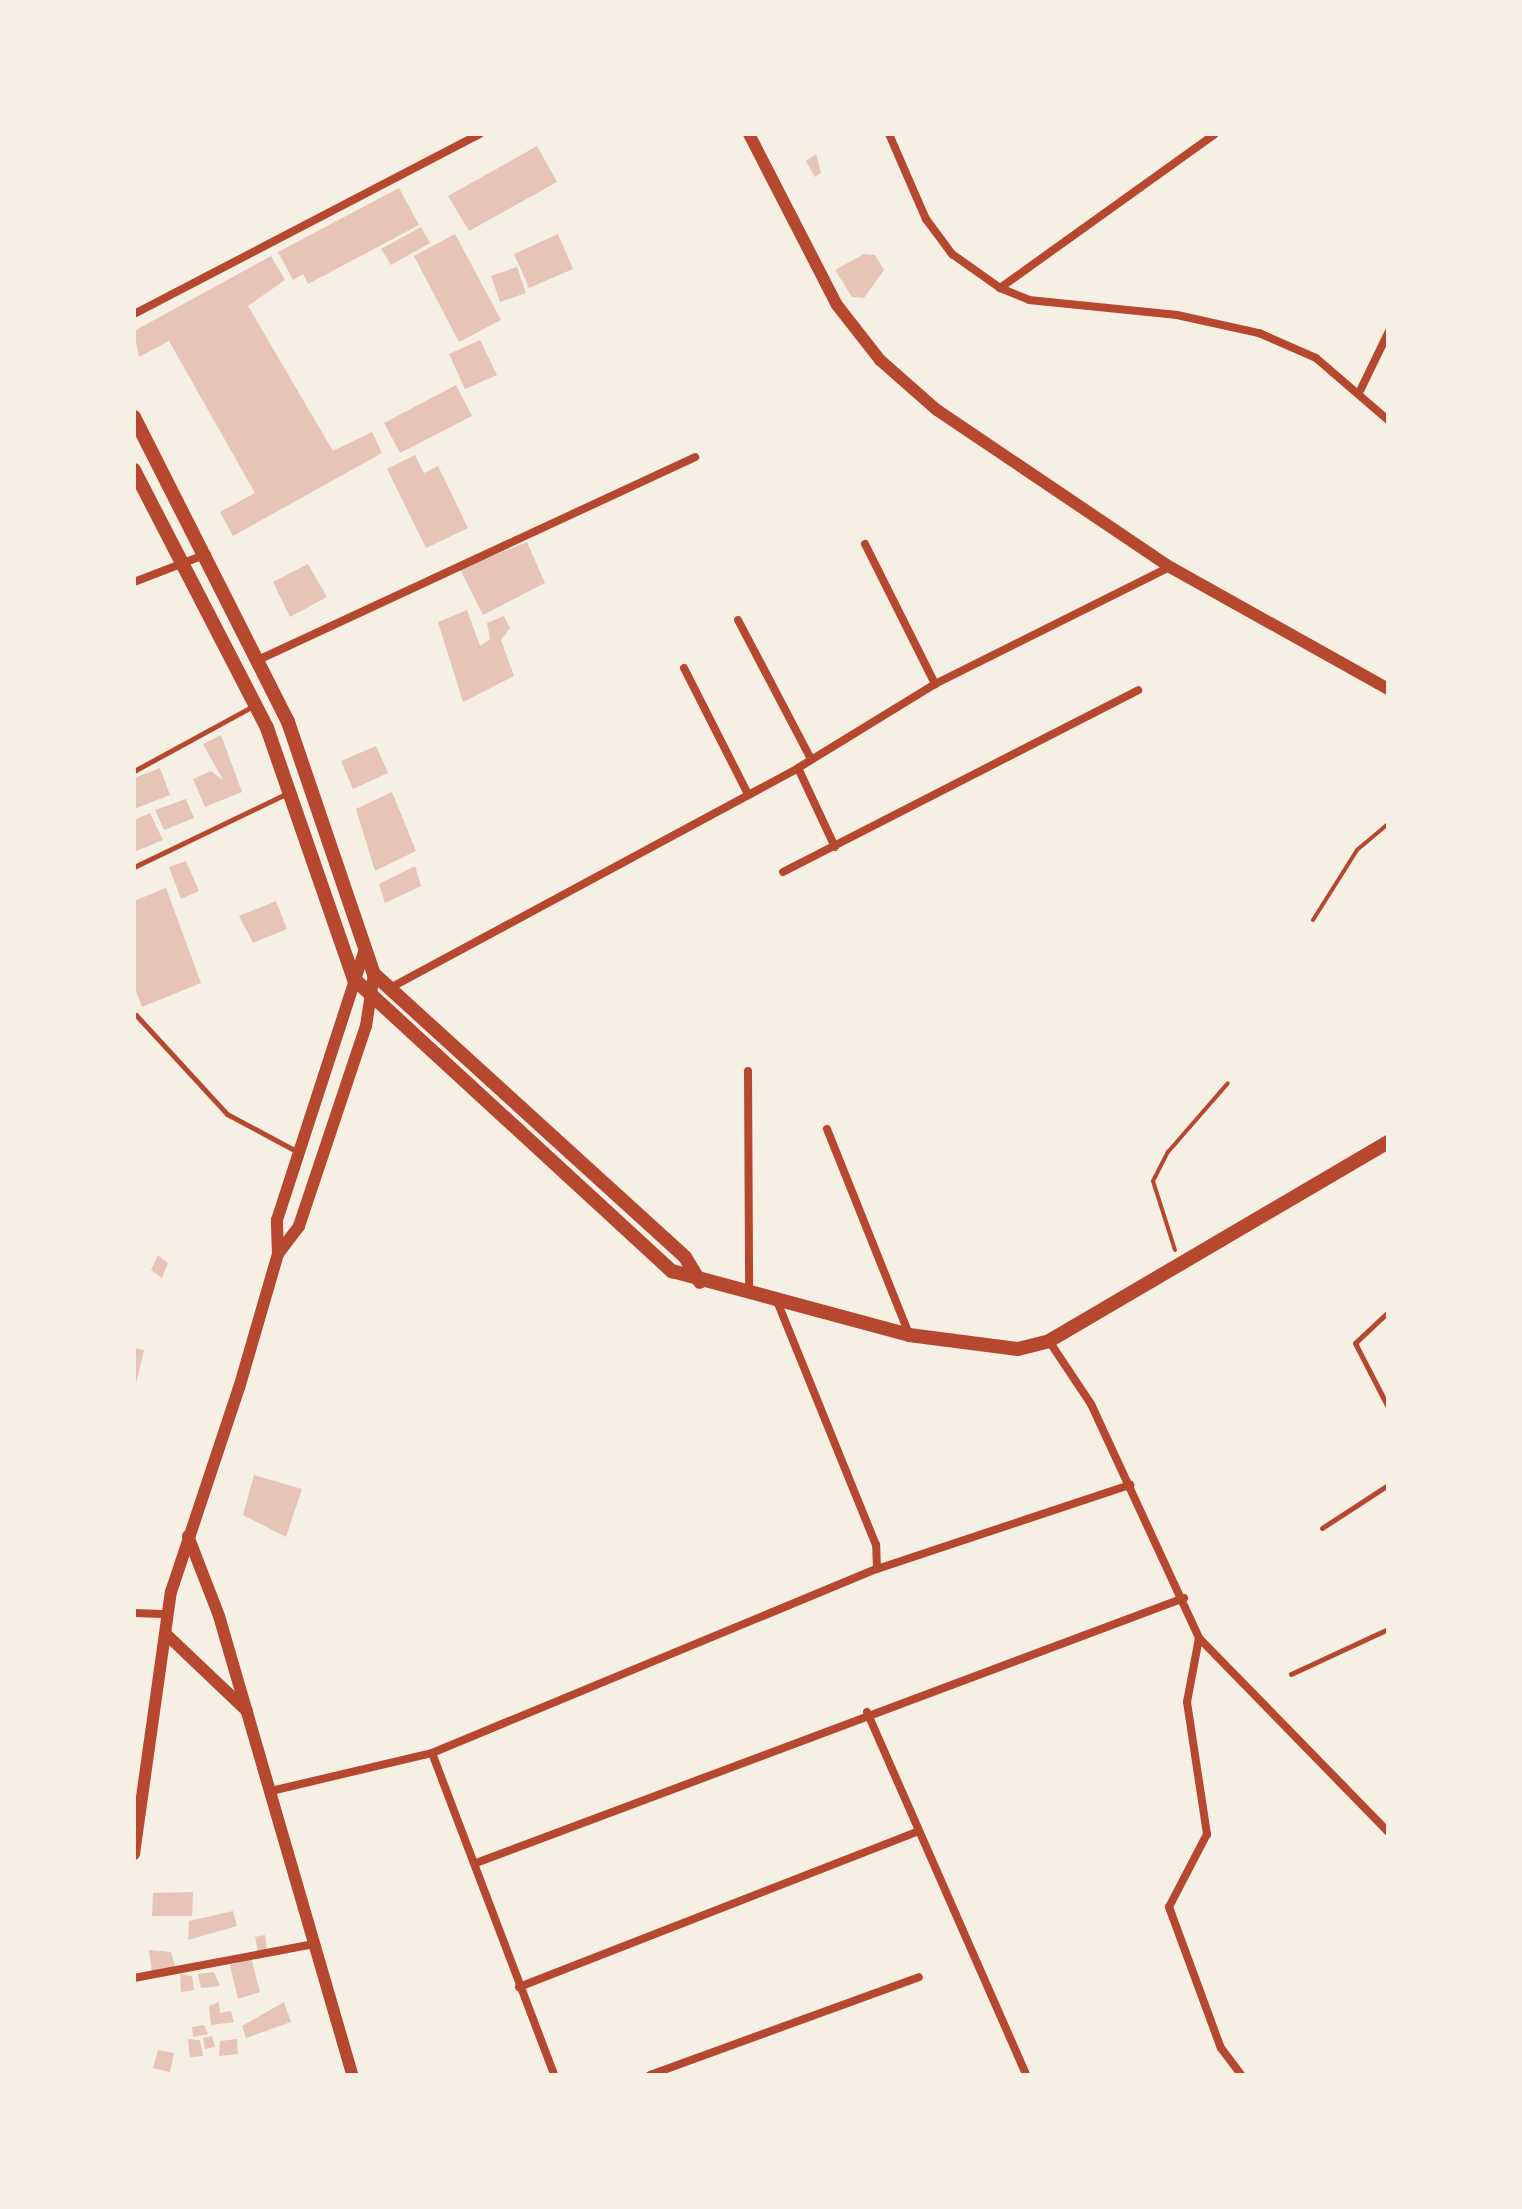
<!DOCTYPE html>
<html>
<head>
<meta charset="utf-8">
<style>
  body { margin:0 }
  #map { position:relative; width:1522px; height:2209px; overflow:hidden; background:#f6efe4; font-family:"DM Sans",sans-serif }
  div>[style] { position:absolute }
  .building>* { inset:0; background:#e6c5b7 }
  .path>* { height:4px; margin:-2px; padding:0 2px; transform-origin:2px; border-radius:2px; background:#b5482f }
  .service>* { height:5px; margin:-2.5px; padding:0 2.5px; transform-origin:2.5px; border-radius:2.5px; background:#b5482f }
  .minor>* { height:8px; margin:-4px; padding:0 4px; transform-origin:4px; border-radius:4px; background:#b5482f }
  .tertiary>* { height:12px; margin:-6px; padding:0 6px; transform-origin:6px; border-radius:6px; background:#b5482f }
  .secondary>* { height:14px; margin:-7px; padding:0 7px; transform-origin:7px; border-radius:7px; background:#b5482f }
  span { translate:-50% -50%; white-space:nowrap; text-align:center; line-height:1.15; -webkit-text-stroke:8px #f6efe4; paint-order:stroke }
  .frame { position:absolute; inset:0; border:136px solid #f6efe4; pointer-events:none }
</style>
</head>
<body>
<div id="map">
  <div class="building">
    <i style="clip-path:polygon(537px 146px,557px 182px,469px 231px,448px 196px)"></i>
    <i style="clip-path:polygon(816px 154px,821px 173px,815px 177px,806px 161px)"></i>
    <i style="clip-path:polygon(399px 188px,419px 225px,308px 284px,303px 274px,293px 280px,278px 252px)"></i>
    <i style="clip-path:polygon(421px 227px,430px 243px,391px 265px,381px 249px)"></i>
    <i style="clip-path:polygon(455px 234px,501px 320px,459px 342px,414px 256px)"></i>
    <i style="clip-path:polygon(558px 234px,573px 269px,529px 288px,514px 254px)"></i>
    <i style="clip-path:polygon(864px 254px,875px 255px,884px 270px,864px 298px,852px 297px,835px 270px)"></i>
    <i style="clip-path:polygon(271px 256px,285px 280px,248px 306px,333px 451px,372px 432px,382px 453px,233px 536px,220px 512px,255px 493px,169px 341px,139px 357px,134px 331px)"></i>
    <i style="clip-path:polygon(517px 267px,526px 293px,500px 302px,491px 276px)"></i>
    <i style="clip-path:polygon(480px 340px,497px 375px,465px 389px,449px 354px)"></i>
    <i style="clip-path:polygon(456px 385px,472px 416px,400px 453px,384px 423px)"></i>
    <i style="clip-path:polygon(415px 455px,424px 473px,438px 466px,468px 528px,426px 548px,387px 469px)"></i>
    <i style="clip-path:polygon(527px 542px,545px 583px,483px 615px,460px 569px)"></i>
    <i style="clip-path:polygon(308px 564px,327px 597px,290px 617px,273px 582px)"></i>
    <i style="clip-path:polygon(467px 610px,480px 646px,490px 639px,487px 623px,504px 616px,510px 628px,501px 640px,514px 676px,463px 702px,438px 622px)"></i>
    <i style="clip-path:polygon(221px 735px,242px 792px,205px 807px,193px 779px,211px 771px,223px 780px,203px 744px)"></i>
    <i style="clip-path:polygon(376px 746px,388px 773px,353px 789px,341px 761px)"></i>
    <i style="clip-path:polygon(160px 768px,170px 795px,134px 809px,134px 778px)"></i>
    <i style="clip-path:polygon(392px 792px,416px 851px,375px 871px,356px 809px)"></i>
    <i style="clip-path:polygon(186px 799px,194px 818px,164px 830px,155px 810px)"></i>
    <i style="clip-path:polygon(150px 813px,163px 840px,134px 852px,134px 820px)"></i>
    <i style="clip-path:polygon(186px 861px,199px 891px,181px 899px,169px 867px)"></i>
    <i style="clip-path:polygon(415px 866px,421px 886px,385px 903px,379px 884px)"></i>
    <i style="clip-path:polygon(166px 888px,201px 983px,142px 1007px,134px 986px,134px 901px)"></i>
    <i style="clip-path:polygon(276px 901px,287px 929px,253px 943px,239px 916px)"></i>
    <i style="clip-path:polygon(158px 1255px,168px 1263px,162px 1278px,151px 1270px)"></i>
    <i style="clip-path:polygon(134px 1348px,144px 1350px,135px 1388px,134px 1388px)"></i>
    <i style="clip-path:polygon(254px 1475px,302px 1489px,286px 1537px,243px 1515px)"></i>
    <i style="clip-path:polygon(193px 1892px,192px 1916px,152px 1916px,153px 1893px)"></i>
    <i style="clip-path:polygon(233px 1911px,237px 1926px,188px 1940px,189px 1921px)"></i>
    <i style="clip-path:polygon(265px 1935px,267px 1950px,258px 1952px,255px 1937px)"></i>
    <i style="clip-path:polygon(149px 1950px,171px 1952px,177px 1973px,152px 1972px)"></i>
    <i style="clip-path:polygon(251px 1958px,260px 1992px,238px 1999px,230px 1965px)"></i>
    <i style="clip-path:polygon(214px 1972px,220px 1986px,201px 1988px,198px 1974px)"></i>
    <i style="clip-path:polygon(180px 1974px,192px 1976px,194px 1990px,181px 1992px)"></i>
    <i style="clip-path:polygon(219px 2002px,220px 2013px,231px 2011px,234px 2022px,211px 2025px,209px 2006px)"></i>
    <i style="clip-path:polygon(284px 2002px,291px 2022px,246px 2038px,242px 2026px)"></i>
    <i style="clip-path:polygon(204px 2025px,208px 2034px,193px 2037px,192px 2027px)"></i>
    <i style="clip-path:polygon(212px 2036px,215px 2047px,205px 2049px,203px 2038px)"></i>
    <i style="clip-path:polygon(188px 2039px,200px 2040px,203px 2056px,190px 2057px)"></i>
    <i style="clip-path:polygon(237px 2039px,238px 2054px,219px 2056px,220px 2041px)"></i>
    <i style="clip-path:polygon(158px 2050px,174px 2053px,170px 2072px,153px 2068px)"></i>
  </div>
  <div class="path">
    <i style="left:1313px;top:920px;width:83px;rotate:-57.8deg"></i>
    <i style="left:1357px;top:850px;width:40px;rotate:-40deg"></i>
    <i style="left:1175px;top:1250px;width:72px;rotate:-107.7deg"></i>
    <i style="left:1153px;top:1181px;width:33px;rotate:-63deg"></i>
    <i style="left:1168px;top:1152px;width:91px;rotate:-49deg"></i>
  </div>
  <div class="service">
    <i style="left:134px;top:771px;width:136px;rotate:-28.6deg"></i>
    <i style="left:134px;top:867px;width:171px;rotate:-25.7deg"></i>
    <i style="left:136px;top:1015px;width:134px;rotate:47.4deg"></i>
    <i style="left:227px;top:1114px;width:81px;rotate:28.2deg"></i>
    <i style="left:1388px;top:1312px;width:45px;rotate:136.8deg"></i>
    <i style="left:1355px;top:1343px;width:72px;rotate:62.7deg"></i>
    <i style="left:1322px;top:1528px;width:79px;rotate:-33.1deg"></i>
    <i style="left:1291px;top:1674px;width:107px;rotate:-24.9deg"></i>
  </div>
  <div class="minor">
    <i style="left:889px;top:134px;width:93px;rotate:66.5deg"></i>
    <i style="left:926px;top:219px;width:44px;rotate:53.4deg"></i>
    <i style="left:952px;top:254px;width:59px;rotate:35.3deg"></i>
    <i style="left:1000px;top:288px;width:31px;rotate:22deg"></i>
    <i style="left:1029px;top:300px;width:149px;rotate:5.8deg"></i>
    <i style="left:1177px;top:315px;width:84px;rotate:12.4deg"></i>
    <i style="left:1259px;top:333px;width:62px;rotate:23.7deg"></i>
    <i style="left:1316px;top:358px;width:95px;rotate:40.7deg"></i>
    <i style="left:1000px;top:288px;width:264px;rotate:-35.6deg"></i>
    <i style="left:134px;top:314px;width:390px;rotate:-27.5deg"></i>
    <i style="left:1359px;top:393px;width:67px;rotate:-64.2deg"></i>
    <i style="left:865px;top:544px;width:157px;rotate:63.4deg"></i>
    <i style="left:134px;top:582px;width:78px;rotate:-21deg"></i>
    <i style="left:738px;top:620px;width:157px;rotate:62.3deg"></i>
    <i style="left:258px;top:660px;width:482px;rotate:-24.9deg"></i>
    <i style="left:684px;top:668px;width:141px;rotate:63.1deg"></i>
    <i style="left:798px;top:768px;width:87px;rotate:64.9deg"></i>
    <i style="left:783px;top:872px;width:399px;rotate:-27.1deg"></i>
    <i style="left:390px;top:988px;width:464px;rotate:-28.3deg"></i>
    <i style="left:798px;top:768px;width:161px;rotate:-31.5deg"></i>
    <i style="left:935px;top:684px;width:263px;rotate:-26.5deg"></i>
    <i style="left:748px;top:1071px;width:222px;rotate:89.7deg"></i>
    <i style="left:827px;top:1129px;width:221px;rotate:68.2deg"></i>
    <i style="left:1049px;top:1341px;width:76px;rotate:56.3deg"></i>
    <i style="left:1091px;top:1404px;width:258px;rotate:65.2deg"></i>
    <i style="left:1199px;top:1638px;width:65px;rotate:100.6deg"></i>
    <i style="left:1187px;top:1702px;width:134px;rotate:81.4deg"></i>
    <i style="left:1207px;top:1834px;width:82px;rotate:117.5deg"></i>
    <i style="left:1169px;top:1907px;width:150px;rotate:69.8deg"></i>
    <i style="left:1221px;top:2048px;width:34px;rotate:53deg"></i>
    <i style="left:877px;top:1569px;width:267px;rotate:-18.4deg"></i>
    <i style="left:134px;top:1613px;width:35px;rotate:2deg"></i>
    <i style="left:1199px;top:1638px;width:271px;rotate:45.7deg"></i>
    <i style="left:867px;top:1712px;width:396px;rotate:66.3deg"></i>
    <i style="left:432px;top:1753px;width:482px;rotate:-22.5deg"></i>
    <i style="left:877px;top:1569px;width:24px;rotate:-92deg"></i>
    <i style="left:876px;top:1545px;width:263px;rotate:-112.1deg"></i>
    <i style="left:271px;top:1791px;width:165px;rotate:-13.3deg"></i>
    <i style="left:432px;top:1753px;width:344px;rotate:69.2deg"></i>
    <i style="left:476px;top:1863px;width:756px;rotate:-20.52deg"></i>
    <i style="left:134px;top:1978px;width:183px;rotate:-10.7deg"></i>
    <i style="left:519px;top:1987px;width:427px;rotate:-21.3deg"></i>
    <i style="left:650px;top:2075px;width:286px;rotate:-20deg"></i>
  </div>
  <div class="tertiary">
    <i style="left:749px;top:134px;width:192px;rotate:62.8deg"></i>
    <i style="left:837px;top:305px;width:70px;rotate:52deg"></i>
    <i style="left:880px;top:360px;width:76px;rotate:41.3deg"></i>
    <i style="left:937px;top:410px;width:281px;rotate:34deg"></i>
    <i style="left:1170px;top:567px;width:250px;rotate:29.2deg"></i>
    <i style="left:278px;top:1254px;width:35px;rotate:-53deg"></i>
    <i style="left:299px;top:1226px;width:211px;rotate:-71.5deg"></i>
    <i style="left:366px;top:1026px;width:53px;rotate:-81.3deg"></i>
    <i style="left:188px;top:1536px;width:86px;rotate:68.8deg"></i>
    <i style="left:219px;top:1616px;width:478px;rotate:73.8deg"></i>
    <i style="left:168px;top:1636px;width:109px;rotate:43.5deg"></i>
    <i style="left:134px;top:1854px;width:265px;rotate:-82deg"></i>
    <i style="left:171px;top:1592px;width:215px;rotate:-71.6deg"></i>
    <i style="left:239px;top:1388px;width:140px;rotate:-73.8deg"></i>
    <i style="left:278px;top:1254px;width:34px;rotate:-92deg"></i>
    <i style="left:277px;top:1220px;width:285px;rotate:-72deg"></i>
  </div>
  <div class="secondary">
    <i style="left:134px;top:417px;width:342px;rotate:63.2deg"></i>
    <i style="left:288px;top:722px;width:266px;rotate:71.2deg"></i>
    <i style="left:374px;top:974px;width:420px;rotate:42.3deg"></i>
    <i style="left:685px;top:1257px;width:29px;rotate:59deg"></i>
    <i style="left:134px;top:470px;width:290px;rotate:62.7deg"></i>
    <i style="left:267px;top:728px;width:266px;rotate:70.9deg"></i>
    <i style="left:354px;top:979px;width:432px;rotate:42.6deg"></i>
    <i style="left:672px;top:1271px;width:245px;rotate:15.1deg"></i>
    <i style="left:909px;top:1335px;width:110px;rotate:7.3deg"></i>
    <i style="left:1018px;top:1349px;width:32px;rotate:-14deg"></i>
    <i style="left:1049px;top:1341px;width:393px;rotate:-30.4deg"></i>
  </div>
  <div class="frame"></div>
</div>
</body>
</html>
